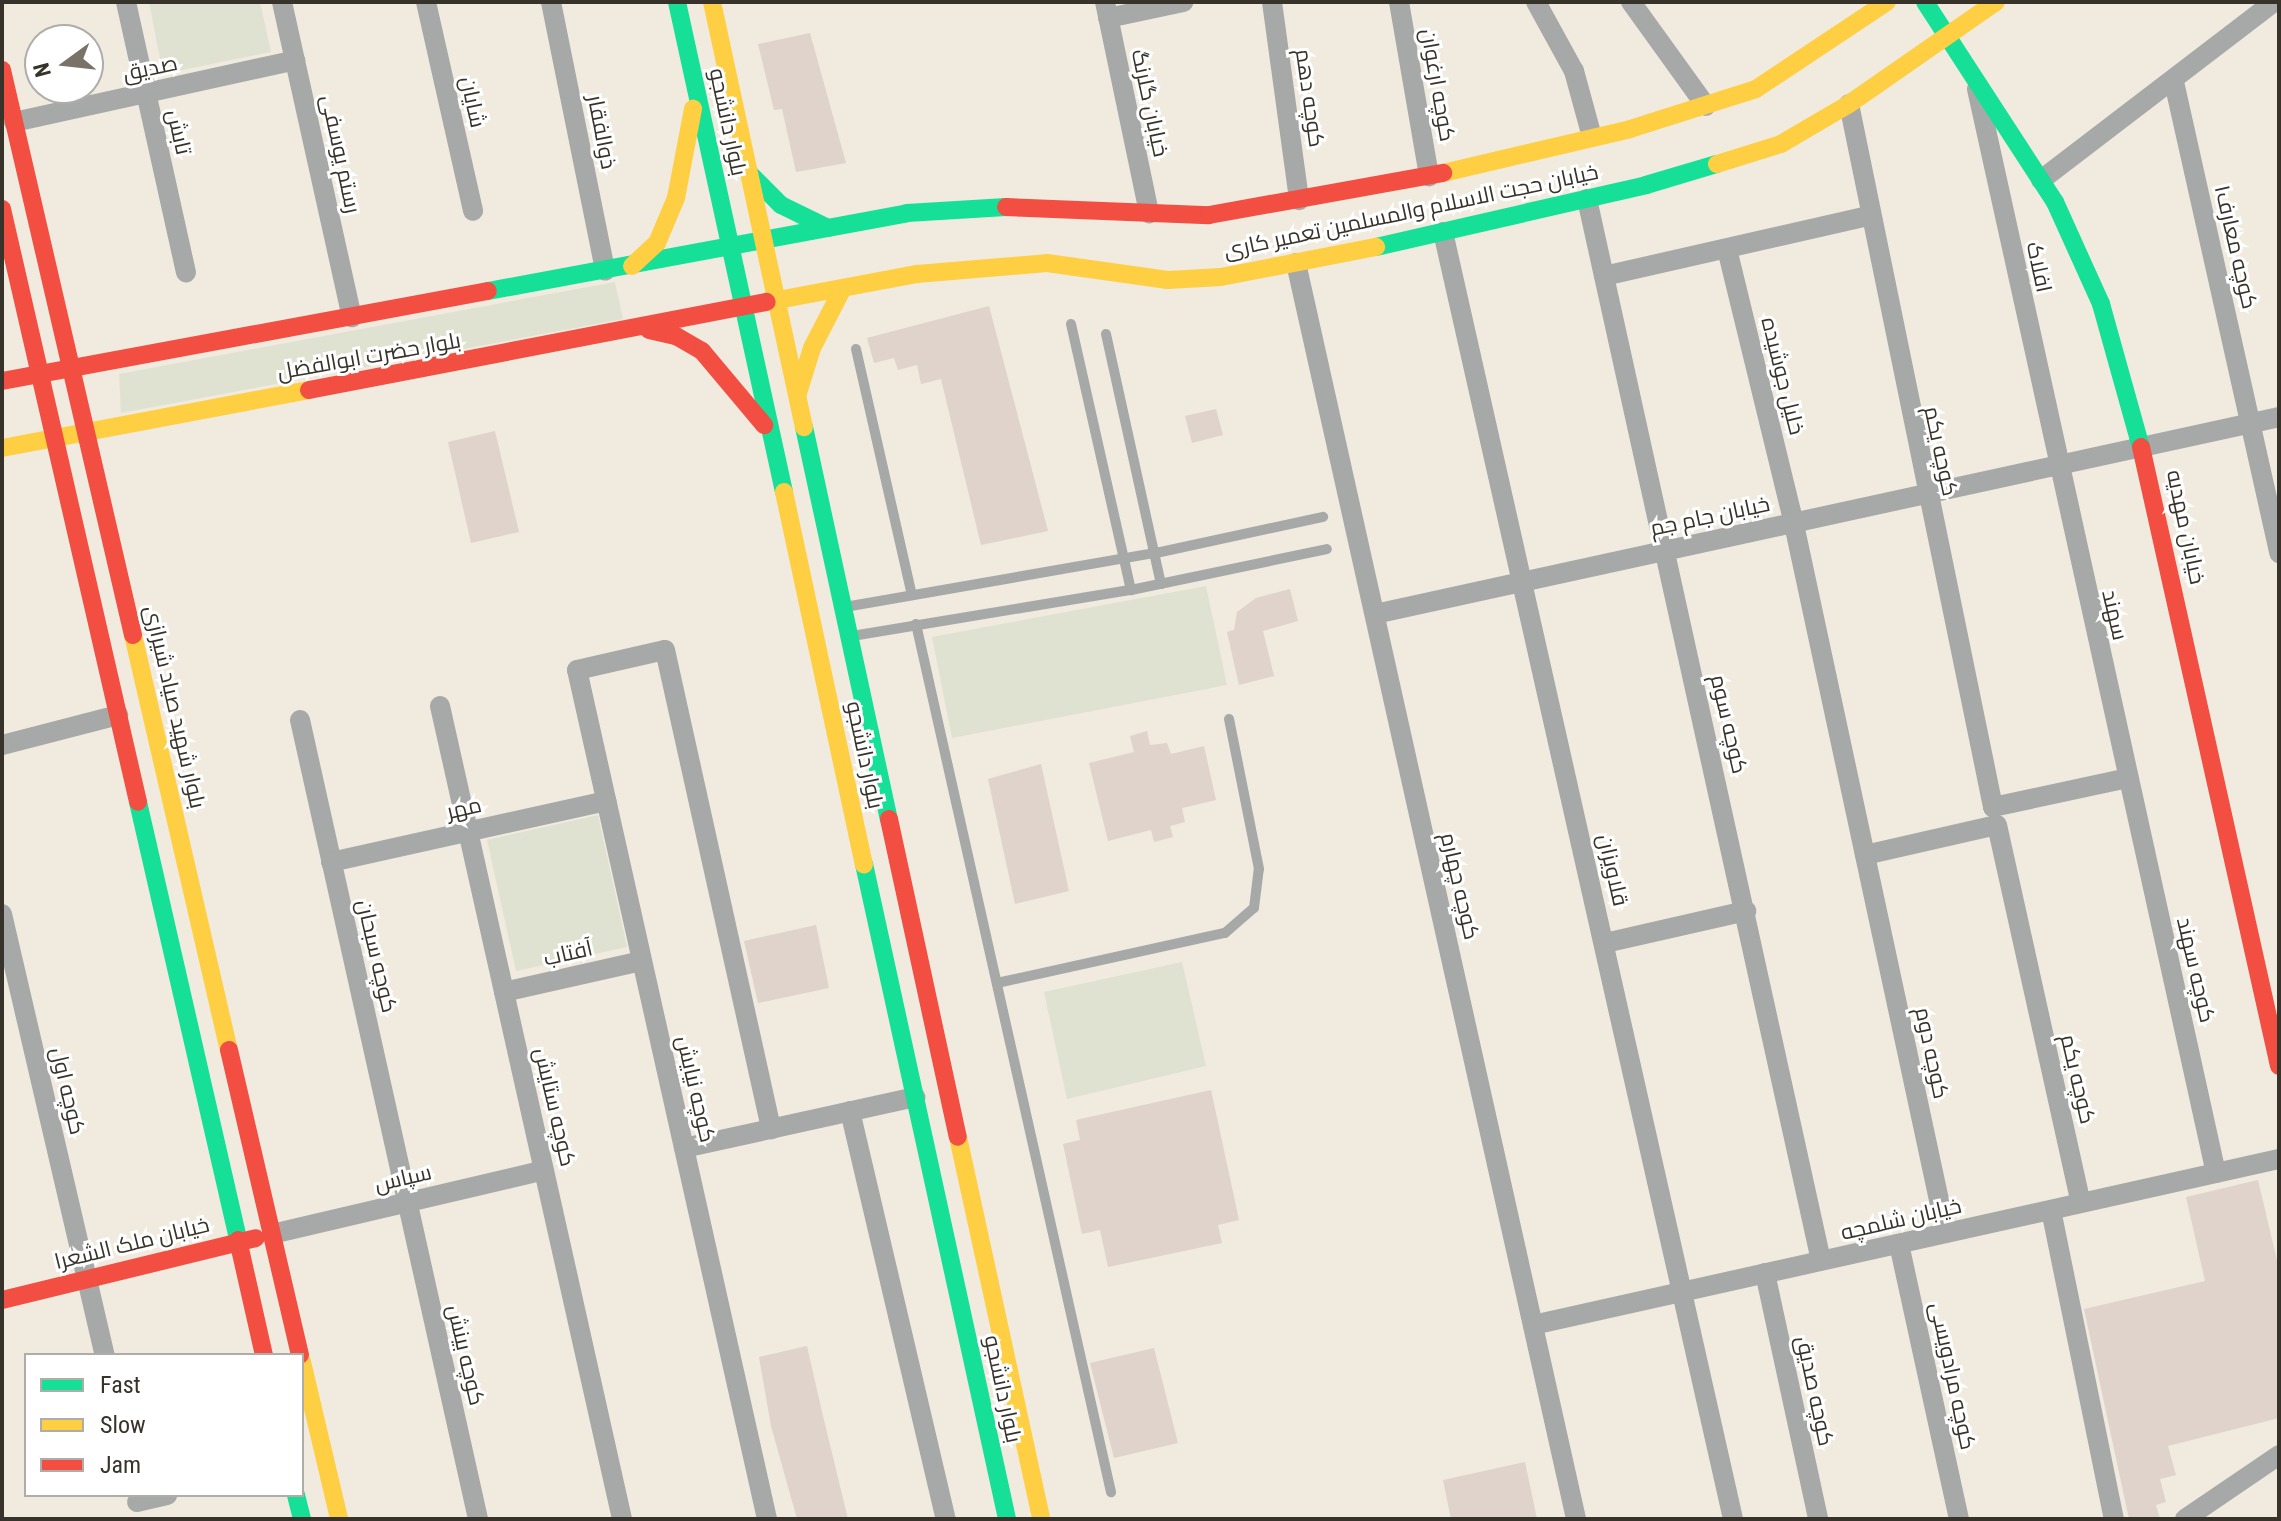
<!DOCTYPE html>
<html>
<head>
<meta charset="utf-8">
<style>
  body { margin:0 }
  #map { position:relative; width:2281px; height:1521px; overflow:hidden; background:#f0eadf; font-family:"Roboto Condensed",Cairo,sans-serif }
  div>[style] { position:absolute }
  .green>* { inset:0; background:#dfe2d1 }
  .building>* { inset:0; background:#dfd3cc }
  .lane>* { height:10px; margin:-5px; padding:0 5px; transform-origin:5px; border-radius:5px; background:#a6a9a7 }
  .street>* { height:20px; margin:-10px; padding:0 10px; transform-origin:10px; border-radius:10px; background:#a6a9a7 }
  .fast>* { height:18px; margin:-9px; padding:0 9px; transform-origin:9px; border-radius:9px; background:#16e098 }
  .slow>* { height:18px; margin:-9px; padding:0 9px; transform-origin:9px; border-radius:9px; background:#ffcf43 }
  .jam>* { height:18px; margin:-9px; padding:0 9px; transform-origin:9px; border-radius:9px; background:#f24e42 }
  span { translate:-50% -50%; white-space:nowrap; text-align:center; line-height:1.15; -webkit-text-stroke:6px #fff; paint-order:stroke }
  .street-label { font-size:22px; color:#37322a }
  .frame { position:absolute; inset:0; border:4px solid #37322a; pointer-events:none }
  .legend { position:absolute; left:24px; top:1353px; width:280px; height:144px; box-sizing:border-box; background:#fff; border:2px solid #afadaa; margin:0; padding:10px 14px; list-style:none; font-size:24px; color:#37322a }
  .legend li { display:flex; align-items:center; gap:16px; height:40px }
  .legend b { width:40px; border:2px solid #afadaa }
  .north { position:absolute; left:24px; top:24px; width:80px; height:80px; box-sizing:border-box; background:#fff; border:2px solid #afadaa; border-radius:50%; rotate:255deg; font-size:22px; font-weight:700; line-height:32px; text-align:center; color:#37322a }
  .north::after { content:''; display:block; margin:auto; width:28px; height:36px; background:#787269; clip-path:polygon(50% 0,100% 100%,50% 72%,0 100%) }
</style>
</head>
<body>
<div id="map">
  <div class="green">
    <i style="clip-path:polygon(149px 2px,260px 2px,271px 52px,163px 74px)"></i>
    <i style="clip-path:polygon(615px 282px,623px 319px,121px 413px,119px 374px)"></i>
    <i style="clip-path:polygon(1206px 586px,1227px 685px,952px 738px,932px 637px)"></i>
    <i style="clip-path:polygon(598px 815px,627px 947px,516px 971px,487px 840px)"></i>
    <i style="clip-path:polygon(1182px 962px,1206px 1066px,1067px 1099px,1044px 992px)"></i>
  </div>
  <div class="building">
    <i style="clip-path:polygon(810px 33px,846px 163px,796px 172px,782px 109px,774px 110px,758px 44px)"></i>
    <i style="clip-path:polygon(989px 306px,1048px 531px,981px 545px,941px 379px,921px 384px,917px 365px,898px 370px,894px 358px,874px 363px,867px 338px)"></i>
    <i style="clip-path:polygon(1216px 409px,1223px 435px,1192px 443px,1185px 416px)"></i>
    <i style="clip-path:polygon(495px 431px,519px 532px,471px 543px,448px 442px)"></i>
    <i style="clip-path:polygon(1290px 589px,1298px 621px,1263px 631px,1274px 676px,1239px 685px,1227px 632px,1234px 630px,1237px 612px,1256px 598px)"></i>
    <i style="clip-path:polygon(1147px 731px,1150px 745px,1167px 743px,1171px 754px,1204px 746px,1216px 800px,1182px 808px,1185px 822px,1170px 826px,1173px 837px,1154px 842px,1151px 830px,1108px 841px,1089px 763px,1134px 752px,1130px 736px)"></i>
    <i style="clip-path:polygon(1041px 764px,1069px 891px,1015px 904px,988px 779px)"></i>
    <i style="clip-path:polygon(816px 925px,829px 988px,758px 1003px,744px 941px)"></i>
    <i style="clip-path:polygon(1211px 1090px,1239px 1220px,1218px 1225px,1222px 1243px,1108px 1267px,1100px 1230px,1082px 1234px,1063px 1144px,1080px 1140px,1076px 1120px)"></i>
    <i style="clip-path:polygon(2258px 1180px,2279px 1269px,2279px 1418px,2168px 1446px,2176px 1475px,2160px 1479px,2166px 1502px,2156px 1505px,2160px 1519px,2129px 1519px,2084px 1309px,2205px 1281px,2186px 1197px)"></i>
    <i style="clip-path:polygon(807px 1346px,822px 1412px,848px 1519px,797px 1519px,771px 1426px,759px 1357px)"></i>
    <i style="clip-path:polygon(1154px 1348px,1178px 1443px,1114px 1458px,1090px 1363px)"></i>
    <i style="clip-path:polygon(1525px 1462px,1537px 1519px,1451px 1519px,1443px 1480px)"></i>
  </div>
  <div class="lane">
    <i style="left:1071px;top:324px;width:273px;rotate:77.3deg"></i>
    <i style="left:1106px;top:334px;width:256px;rotate:77.6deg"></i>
    <i style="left:856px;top:349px;width:252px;rotate:77.2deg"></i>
    <i style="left:845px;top:607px;width:316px;rotate:-9.9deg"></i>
    <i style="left:1156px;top:553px;width:171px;rotate:-12.2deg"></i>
    <i style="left:916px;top:624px;width:890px;rotate:77.34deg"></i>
    <i style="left:852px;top:636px;width:283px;rotate:-9.4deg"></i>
    <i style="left:1131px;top:590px;width:200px;rotate:-11.8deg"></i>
    <i style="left:997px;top:983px;width:233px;rotate:-12.4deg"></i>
    <i style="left:1225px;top:933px;width:38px;rotate:-41deg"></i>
    <i style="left:1254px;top:908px;width:39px;rotate:-83deg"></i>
    <i style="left:1259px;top:869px;width:153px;rotate:-101.3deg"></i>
  </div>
  <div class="street">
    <i style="left:126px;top:2px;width:277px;rotate:77.5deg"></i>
    <i style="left:282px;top:2px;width:323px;rotate:77.5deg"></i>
    <i style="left:426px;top:2px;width:214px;rotate:77.3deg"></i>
    <i style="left:551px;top:2px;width:274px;rotate:78.6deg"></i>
    <i style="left:1105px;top:2px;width:216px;rotate:78.2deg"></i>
    <i style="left:1272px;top:2px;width:200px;rotate:82.2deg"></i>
    <i style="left:1399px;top:2px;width:177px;rotate:80.2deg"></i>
    <i style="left:1536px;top:2px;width:79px;rotate:61.2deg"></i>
    <i style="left:1574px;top:71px;width:68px;rotate:74.7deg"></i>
    <i style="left:1631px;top:2px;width:128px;rotate:54.2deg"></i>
    <i style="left:1108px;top:18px;width:77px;rotate:-12deg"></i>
    <i style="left:2174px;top:82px;width:483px;rotate:77.4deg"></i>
    <i style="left:1977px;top:89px;width:1110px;rotate:77.57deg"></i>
    <i style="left:1849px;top:104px;width:718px;rotate:78.42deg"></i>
    <i style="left:1993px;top:807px;width:138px;rotate:-12.1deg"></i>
    <i style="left:14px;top:122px;width:288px;rotate:-12.4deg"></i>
    <i style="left:2041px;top:180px;width:293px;rotate:-37.4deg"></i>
    <i style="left:1587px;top:199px;width:1087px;rotate:77.57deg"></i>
    <i style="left:1443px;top:232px;width:1319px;rotate:77.3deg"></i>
    <i style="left:1727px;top:249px;width:274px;rotate:76.3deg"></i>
    <i style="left:1792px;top:515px;width:734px;rotate:77.89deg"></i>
    <i style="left:1296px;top:263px;width:1287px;rotate:77.43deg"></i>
    <i style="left:1604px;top:276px;width:272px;rotate:-12.8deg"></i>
    <i style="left:1375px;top:614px;width:925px;rotate:-12.29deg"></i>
    <i style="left:440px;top:706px;width:833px;rotate:77.38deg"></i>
    <i style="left:300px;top:720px;width:819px;rotate:77.44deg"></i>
    <i style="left:2px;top:745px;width:120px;rotate:-14.5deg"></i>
    <i style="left:1865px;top:855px;width:135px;rotate:-12.8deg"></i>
    <i style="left:1997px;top:825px;width:387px;rotate:77.5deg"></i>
    <i style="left:331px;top:862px;width:282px;rotate:-12.5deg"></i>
    <i style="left:2px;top:914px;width:453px;rotate:76.9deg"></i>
    <i style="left:1605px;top:943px;width:145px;rotate:-12.8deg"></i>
    <i style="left:504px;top:992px;width:141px;rotate:-12.7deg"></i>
    <i style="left:850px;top:1111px;width:419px;rotate:76.8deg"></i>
    <i style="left:684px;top:1148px;width:237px;rotate:-12.4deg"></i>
    <i style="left:2051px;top:1210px;width:315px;rotate:78.5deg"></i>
    <i style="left:272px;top:1234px;width:279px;rotate:-13.2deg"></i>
    <i style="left:1899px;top:1244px;width:281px;rotate:77.7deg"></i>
    <i style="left:1765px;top:1273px;width:252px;rotate:77.8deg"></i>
    <i style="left:1533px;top:1325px;width:764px;rotate:-12.55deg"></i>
    <i style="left:137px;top:1502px;width:31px;rotate:-13deg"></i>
    <i style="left:767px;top:1519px;width:870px;rotate:-102.61deg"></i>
    <i style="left:577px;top:670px;width:90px;rotate:-12.8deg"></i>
    <i style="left:665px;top:650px;width:491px;rotate:77.5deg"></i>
    <i style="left:2185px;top:1519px;width:114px;rotate:-34.2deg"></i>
  </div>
  <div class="fast">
    <i style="left:677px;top:2px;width:502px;rotate:77.68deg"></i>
    <i style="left:1925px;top:2px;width:239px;rotate:57deg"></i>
    <i style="left:2055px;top:202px;width:112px;rotate:65.7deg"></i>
    <i style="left:2101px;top:304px;width:148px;rotate:74.4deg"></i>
    <i style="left:749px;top:173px;width:45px;rotate:45deg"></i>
    <i style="left:781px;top:205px;width:52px;rotate:26.1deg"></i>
    <i style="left:1376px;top:247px;width:277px;rotate:-12.9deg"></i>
    <i style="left:1646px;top:185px;width:74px;rotate:-16.5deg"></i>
    <i style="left:488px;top:291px;width:426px;rotate:-10.5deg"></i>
    <i style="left:907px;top:213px;width:99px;rotate:-3.5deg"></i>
    <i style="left:804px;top:427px;width:401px;rotate:77.8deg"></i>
    <i style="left:138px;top:802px;width:449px;rotate:77.1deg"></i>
    <i style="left:864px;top:864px;width:670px;rotate:77.68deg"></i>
    <i style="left:296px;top:1495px;width:25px;rotate:76deg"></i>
  </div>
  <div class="slow">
    <i style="left:712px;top:2px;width:435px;rotate:77.8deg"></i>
    <i style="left:1717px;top:164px;width:67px;rotate:-17.4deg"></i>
    <i style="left:1781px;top:144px;width:79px;rotate:-30.5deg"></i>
    <i style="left:1849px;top:104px;width:179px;rotate:-34.8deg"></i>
    <i style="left:1443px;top:173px;width:192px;rotate:-13.2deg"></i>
    <i style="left:1630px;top:129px;width:132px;rotate:-17.6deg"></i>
    <i style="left:1756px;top:89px;width:157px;rotate:-33.6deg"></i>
    <i style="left:632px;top:266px;width:34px;rotate:-43deg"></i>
    <i style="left:657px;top:243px;width:49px;rotate:-67.1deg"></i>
    <i style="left:676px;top:198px;width:91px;rotate:-79.2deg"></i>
    <i style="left:767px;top:302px;width:153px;rotate:-10.6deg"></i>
    <i style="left:917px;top:274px;width:130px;rotate:-4.8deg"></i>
    <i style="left:1047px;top:263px;width:122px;rotate:8deg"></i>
    <i style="left:1168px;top:280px;width:53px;rotate:-3.2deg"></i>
    <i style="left:1221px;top:277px;width:158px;rotate:-11deg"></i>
    <i style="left:798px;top:393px;width:47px;rotate:-72.7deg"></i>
    <i style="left:812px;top:348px;width:65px;rotate:-62.7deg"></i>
    <i style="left:2px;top:448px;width:312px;rotate:-10.7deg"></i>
    <i style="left:784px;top:492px;width:381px;rotate:77.9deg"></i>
    <i style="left:133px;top:635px;width:426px;rotate:77deg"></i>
    <i style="left:958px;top:1137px;width:391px;rotate:77.7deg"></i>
    <i style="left:302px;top:1362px;width:161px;rotate:76.7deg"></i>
  </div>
  <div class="jam">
    <i style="left:2px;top:70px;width:580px;rotate:76.95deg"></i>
    <i style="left:1006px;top:207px;width:203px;rotate:2.3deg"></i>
    <i style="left:1209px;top:215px;width:238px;rotate:-10.2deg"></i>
    <i style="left:2px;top:209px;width:608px;rotate:77.08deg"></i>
    <i style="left:649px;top:330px;width:28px;rotate:13deg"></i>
    <i style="left:676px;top:336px;width:30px;rotate:30deg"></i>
    <i style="left:702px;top:351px;width:97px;rotate:50deg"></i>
    <i style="left:2px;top:381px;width:494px;rotate:-10.5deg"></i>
    <i style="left:309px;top:390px;width:466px;rotate:-10.9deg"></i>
    <i style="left:2141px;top:447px;width:634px;rotate:77.43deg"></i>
    <i style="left:889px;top:819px;width:325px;rotate:77.8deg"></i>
    <i style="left:229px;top:1050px;width:313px;rotate:76.9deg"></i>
    <i style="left:238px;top:1240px;width:118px;rotate:77.3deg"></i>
    <i style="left:2px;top:1300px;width:261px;rotate:-13.7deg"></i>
  </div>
  <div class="street-label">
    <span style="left:150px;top:68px;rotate:-12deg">صدیق</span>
    <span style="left:1438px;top:85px;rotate:80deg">کوچه ارغوان</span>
    <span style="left:1310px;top:98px;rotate:82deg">کوچه دهم</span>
    <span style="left:473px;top:102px;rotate:78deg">شایان</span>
    <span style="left:1150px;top:103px;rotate:78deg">خیابان گلرنگ</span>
    <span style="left:728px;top:122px;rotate:78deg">بلوار دانشجو</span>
    <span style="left:179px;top:132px;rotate:77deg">تابش</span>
    <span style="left:602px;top:132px;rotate:79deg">ذوالفقار</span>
    <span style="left:341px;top:154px;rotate:78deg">رستم یوسفی</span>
    <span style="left:1411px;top:211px;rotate:-12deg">خیابان حجت الاسلام والمسلمین تعمیر کاری</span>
    <span style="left:2236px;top:247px;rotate:77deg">کوچه معارف۱</span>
    <span style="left:2039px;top:267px;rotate:78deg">افلاک</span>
    <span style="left:369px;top:356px;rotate:-10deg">بلوار حضرت ابوالفضل</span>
    <span style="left:1783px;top:376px;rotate:76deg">خلیل جوشیده</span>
    <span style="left:1941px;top:451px;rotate:78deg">کوچه یکم</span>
    <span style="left:1710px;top:516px;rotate:-12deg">خیابان جام جم</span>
    <span style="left:2186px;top:527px;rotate:78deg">خیابان مهدیه</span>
    <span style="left:2115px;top:615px;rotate:77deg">سهند</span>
    <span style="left:175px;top:707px;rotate:77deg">بلوار شهید صیاد شیرازی</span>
    <span style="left:1729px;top:724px;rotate:77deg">کوچه سوم</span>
    <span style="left:865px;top:755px;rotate:78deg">بلوار دانشجو</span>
    <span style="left:464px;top:808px;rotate:-13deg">مهر</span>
    <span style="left:1613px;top:870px;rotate:77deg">قلاویزان</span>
    <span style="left:1460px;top:886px;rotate:77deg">کوچه چهارم</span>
    <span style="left:568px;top:953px;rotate:-13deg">آفتاب</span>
    <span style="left:377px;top:956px;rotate:77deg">کوچه سبحان</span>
    <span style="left:2196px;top:970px;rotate:77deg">کوچه سهند</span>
    <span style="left:1932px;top:1053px;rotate:78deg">کوچه دوم</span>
    <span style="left:2078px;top:1079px;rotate:77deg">کوچه یکم</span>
    <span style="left:696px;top:1089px;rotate:77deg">كوچه نيايش</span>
    <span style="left:68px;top:1091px;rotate:77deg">کوچه اول</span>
    <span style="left:555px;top:1107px;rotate:77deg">کوچه ستایش</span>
    <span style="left:403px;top:1178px;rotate:-13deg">سپاس</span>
    <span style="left:1901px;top:1219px;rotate:-13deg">خیابان شلمچه</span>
    <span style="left:132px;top:1243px;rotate:-14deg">خیابان ملک الشعرا</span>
    <span style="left:466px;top:1355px;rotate:77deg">کوچه بینش</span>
    <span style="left:1953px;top:1376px;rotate:78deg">کوچه مرادویسی</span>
    <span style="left:1003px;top:1389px;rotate:78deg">بلوار دانشجو</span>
    <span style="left:1815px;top:1391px;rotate:78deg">کوچه صدیق</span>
  </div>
  <div class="frame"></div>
  <ul class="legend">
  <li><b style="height:10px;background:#16e098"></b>Fast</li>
  <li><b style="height:10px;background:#ffcf43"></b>Slow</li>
  <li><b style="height:10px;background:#f24e42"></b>Jam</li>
  </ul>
  <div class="north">N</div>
</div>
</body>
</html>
